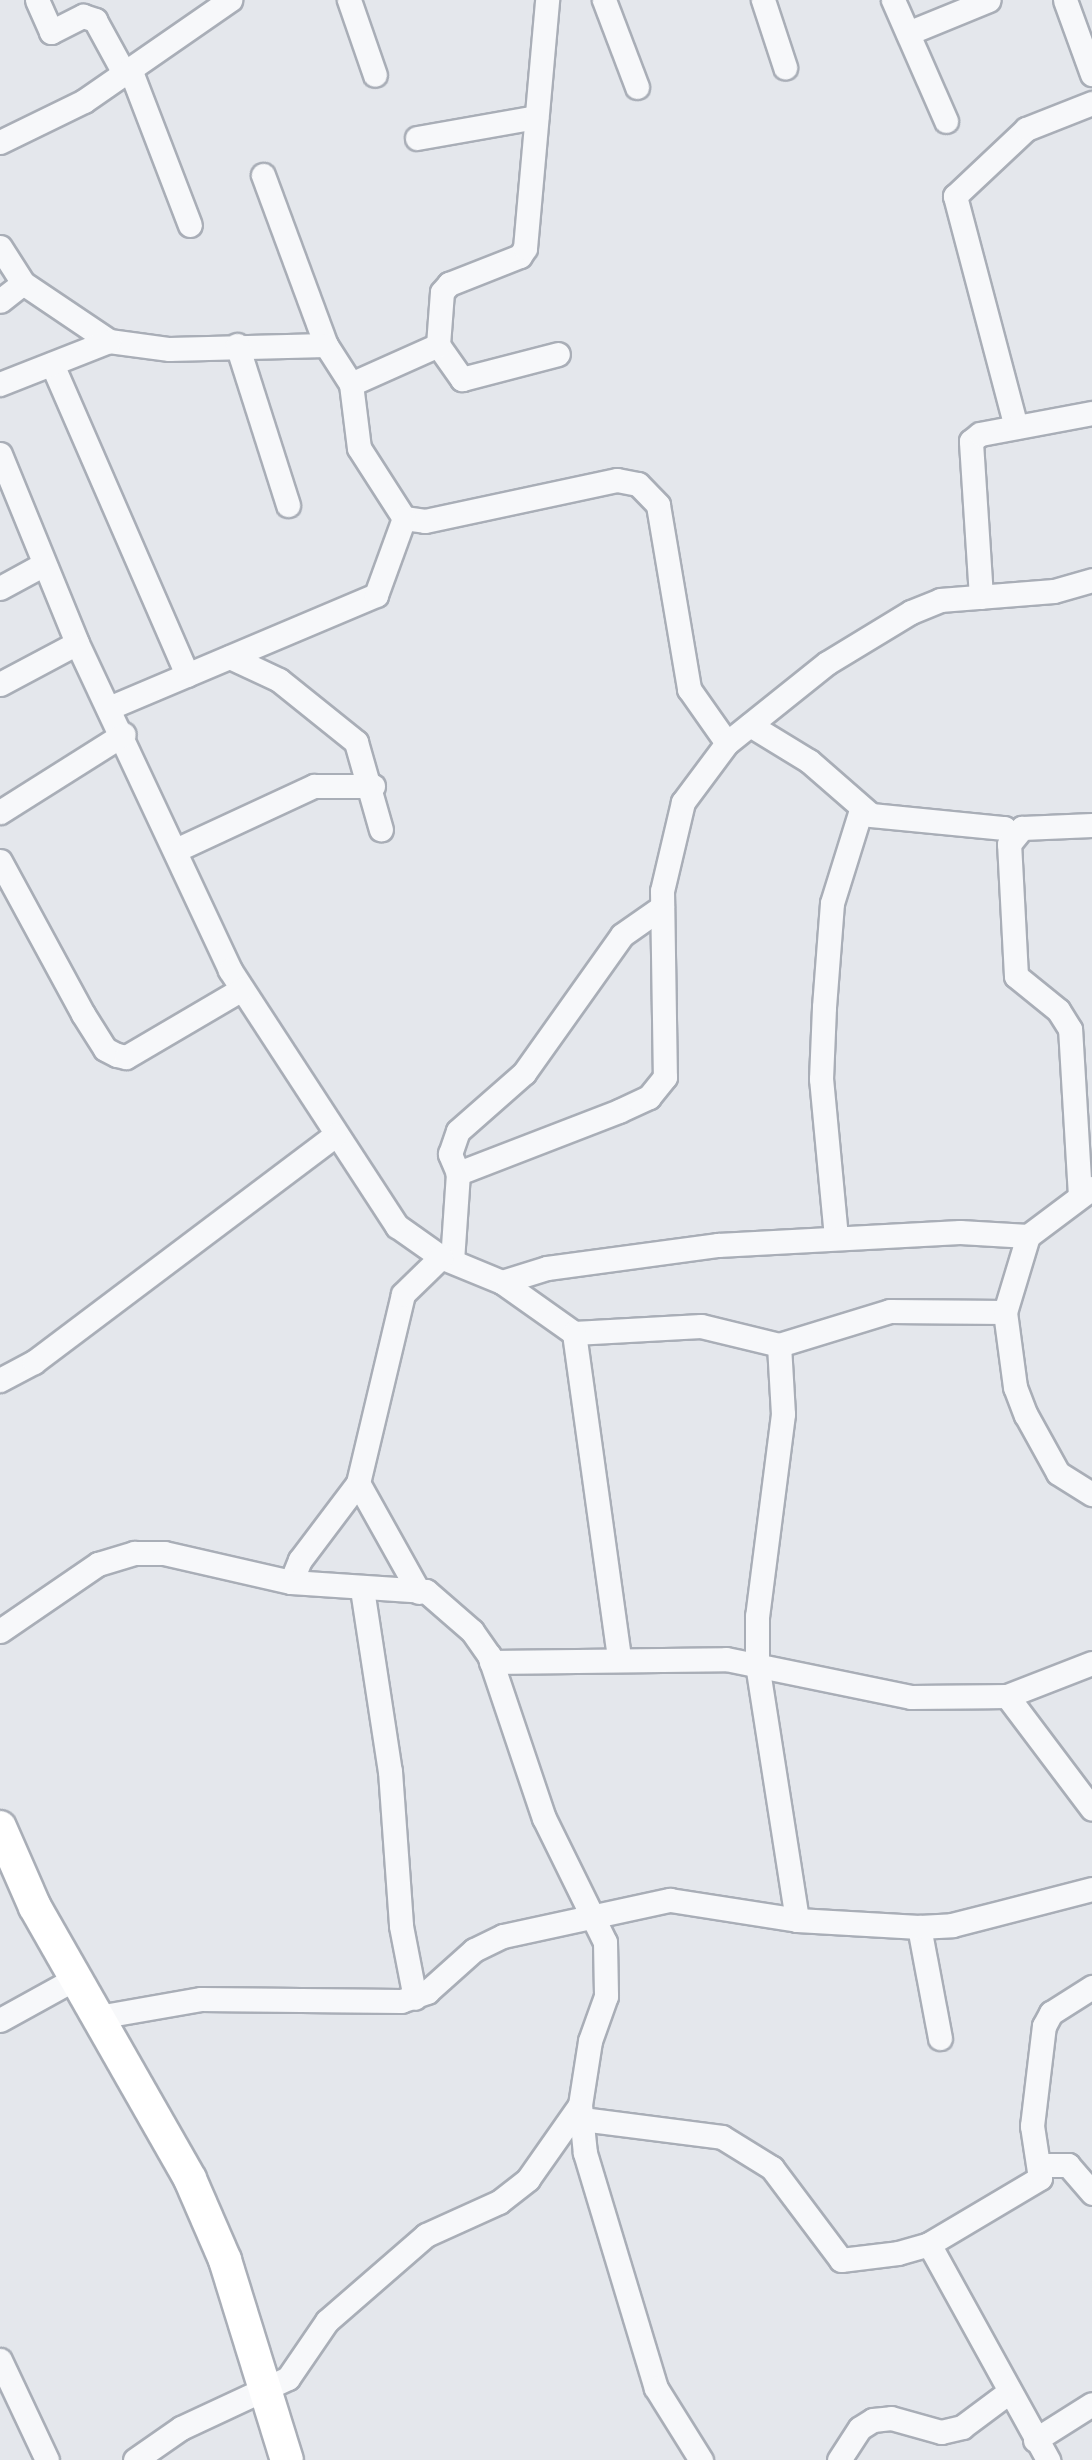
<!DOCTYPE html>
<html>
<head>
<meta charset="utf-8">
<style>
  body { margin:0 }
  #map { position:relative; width:1092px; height:2460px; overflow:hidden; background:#e4e7ec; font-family:Poppins,sans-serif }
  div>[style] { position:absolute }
  .roads { filter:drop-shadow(2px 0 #a9aeb7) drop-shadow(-2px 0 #a9aeb7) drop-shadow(0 2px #a9aeb7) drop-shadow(0 -2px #a9aeb7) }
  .minor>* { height:23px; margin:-11.5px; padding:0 11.5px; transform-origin:11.5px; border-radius:11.5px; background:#f7f8fa }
  .secondary>* { height:32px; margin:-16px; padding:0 16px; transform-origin:16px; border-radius:16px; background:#fff }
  span { translate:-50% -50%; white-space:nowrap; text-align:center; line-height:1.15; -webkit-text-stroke:7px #f4f6f9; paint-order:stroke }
</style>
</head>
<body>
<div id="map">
  <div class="roads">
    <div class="minor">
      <i style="left:37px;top:0;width:35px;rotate:66deg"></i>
      <i style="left:51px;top:32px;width:36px;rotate:-27deg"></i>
      <i style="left:83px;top:16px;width:13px;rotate:18deg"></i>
      <i style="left:95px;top:20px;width:60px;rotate:61.3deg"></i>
      <i style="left:349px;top:0;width:79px;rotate:70.9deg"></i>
      <i style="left:604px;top:0;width:93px;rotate:69.2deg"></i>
      <i style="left:763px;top:0;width:71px;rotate:71.8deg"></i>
      <i style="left:893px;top:0;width:132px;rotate:66.3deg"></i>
      <i style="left:1065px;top:0;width:79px;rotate:70deg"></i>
      <i style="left:908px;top:33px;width:87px;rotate:-22.2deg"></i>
      <i style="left:130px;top:69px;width:167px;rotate:69deg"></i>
      <i style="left:417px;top:138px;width:121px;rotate:-10deg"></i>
      <i style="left:0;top:142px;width:93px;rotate:-26deg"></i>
      <i style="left:84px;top:101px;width:178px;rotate:-34.7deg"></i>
      <i style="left:263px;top:175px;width:181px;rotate:69.7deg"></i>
      <i style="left:0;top:247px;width:43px;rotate:57.4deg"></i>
      <i style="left:23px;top:283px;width:29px;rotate:142deg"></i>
      <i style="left:23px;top:283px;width:104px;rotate:34deg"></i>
      <i style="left:109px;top:341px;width:61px;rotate:7.6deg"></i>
      <i style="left:169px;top:349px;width:157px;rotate:-1.5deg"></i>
      <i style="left:326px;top:345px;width:46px;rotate:57.3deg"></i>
      <i style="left:351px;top:384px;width:64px;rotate:82.9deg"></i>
      <i style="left:359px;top:448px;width:83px;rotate:57.3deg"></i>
      <i style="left:404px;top:518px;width:21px;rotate:8deg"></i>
      <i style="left:425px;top:521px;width:196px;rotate:-12.1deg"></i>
      <i style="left:617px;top:480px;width:21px;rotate:11deg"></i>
      <i style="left:638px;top:484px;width:29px;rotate:46deg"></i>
      <i style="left:658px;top:505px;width:187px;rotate:80.4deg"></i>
      <i style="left:689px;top:689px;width:66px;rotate:54.9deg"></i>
      <i style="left:727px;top:743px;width:74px;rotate:126.7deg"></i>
      <i style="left:683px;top:802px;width:91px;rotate:103.3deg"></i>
      <i style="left:662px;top:891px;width:186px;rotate:89.1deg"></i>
      <i style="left:665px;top:1077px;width:26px;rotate:129deg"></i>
      <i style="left:649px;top:1097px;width:33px;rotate:155deg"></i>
      <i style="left:619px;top:1111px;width:173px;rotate:158.9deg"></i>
      <i style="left:458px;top:1173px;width:88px;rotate:93.9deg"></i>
      <i style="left:237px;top:345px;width:168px;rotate:72.3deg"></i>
      <i style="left:438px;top:345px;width:42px;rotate:54.8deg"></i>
      <i style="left:462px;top:379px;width:99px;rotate:-14.6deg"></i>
      <i style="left:52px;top:364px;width:339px;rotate:66.5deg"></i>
      <i style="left:0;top:384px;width:117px;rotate:-21.5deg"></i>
      <i style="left:351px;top:384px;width:95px;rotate:-24.1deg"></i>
      <i style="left:438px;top:345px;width:53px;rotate:-85.7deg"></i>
      <i style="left:442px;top:292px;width:11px;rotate:-49deg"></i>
      <i style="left:449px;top:284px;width:76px;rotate:-21.5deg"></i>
      <i style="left:520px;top:256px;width:9px;rotate:-58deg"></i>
      <i style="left:525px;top:248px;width:249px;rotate:-84.9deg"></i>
      <i style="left:1016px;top:427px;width:239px;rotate:-104.8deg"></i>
      <i style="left:955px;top:196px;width:98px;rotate:-43.3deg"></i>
      <i style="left:1026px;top:129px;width:71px;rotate:-21.5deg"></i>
      <i style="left:0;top:454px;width:204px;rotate:67.8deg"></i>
      <i style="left:77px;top:643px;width:361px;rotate:64.9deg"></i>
      <i style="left:230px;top:970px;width:306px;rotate:56.9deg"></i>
      <i style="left:397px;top:1226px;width:54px;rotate:35.2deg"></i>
      <i style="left:441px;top:1257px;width:66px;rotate:22.3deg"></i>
      <i style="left:502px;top:1282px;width:88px;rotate:35.3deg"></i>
      <i style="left:574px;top:1333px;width:127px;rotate:-3.2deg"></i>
      <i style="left:701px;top:1326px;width:80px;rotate:13.7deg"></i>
      <i style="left:779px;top:1345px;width:116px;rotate:-17deg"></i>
      <i style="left:890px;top:1311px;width:115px;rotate:0.5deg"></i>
      <i style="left:0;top:588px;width:50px;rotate:-28.6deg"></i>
      <i style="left:981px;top:597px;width:156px;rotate:-93.7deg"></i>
      <i style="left:971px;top:441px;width:11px;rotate:-38deg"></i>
      <i style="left:980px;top:434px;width:114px;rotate:-10.6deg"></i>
      <i style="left:230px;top:657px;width:54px;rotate:25.1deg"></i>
      <i style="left:279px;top:680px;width:99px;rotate:38.8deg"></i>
      <i style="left:356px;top:742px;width:91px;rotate:74.1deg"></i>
      <i style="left:0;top:684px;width:87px;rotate:-28deg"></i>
      <i style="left:111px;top:707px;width:288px;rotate:-22.9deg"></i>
      <i style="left:376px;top:595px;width:82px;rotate:-70deg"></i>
      <i style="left:750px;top:725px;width:69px;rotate:31.4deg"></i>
      <i style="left:809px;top:761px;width:82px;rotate:41.1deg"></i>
      <i style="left:871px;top:815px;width:134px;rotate:5.6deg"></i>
      <i style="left:1004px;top:828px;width:11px;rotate:41deg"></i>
      <i style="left:727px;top:743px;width:128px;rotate:-38.7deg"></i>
      <i style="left:827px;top:663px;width:98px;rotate:-31.3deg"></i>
      <i style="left:911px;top:612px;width:31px;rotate:-22deg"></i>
      <i style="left:940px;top:600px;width:114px;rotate:-4.5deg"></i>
      <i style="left:1054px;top:591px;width:40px;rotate:-16deg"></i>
      <i style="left:0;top:812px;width:146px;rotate:-32.2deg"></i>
      <i style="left:178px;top:849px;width:150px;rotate:-24.9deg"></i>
      <i style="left:314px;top:786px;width:59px"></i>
      <i style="left:0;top:861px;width:174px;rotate:61.5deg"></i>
      <i style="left:83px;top:1014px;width:41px;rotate:57.8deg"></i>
      <i style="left:105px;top:1049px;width:13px;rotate:27deg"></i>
      <i style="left:117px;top:1055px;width:9px;rotate:13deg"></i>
      <i style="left:126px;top:1057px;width:134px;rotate:-30.4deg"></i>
      <i style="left:458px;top:1173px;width:21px;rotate:-113deg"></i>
      <i style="left:450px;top:1154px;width:24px;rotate:-71deg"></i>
      <i style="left:458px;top:1131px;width:88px;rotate:-41.3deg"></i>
      <i style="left:524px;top:1073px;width:169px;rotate:-54.6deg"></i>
      <i style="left:622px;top:935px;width:49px;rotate:-35deg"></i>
      <i style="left:1092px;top:1188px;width:80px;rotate:143.1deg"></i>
      <i style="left:1028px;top:1236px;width:79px;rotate:106.8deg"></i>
      <i style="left:1005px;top:1312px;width:76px;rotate:82.4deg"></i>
      <i style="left:1015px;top:1387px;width:30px;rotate:69deg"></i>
      <i style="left:1026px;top:1415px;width:66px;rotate:61.1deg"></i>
      <i style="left:1058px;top:1473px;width:40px;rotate:32deg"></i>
      <i style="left:1080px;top:1196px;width:167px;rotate:-93.4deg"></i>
      <i style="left:1070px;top:1029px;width:22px;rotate:-122deg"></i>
      <i style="left:1058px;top:1010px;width:54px;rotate:-141deg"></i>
      <i style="left:1016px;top:976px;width:132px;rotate:-93deg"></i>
      <i style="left:1009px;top:844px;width:21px;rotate:-51deg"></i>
      <i style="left:1022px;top:828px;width:70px;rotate:-2.5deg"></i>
      <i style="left:836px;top:1237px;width:159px;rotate:-95.4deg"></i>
      <i style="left:821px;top:1079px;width:72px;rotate:-87.6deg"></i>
      <i style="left:824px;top:1007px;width:104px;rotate:-85.6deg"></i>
      <i style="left:832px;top:903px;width:97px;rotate:-72.7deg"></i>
      <i style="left:502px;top:1282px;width:47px;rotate:-17.3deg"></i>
      <i style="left:547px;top:1268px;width:173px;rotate:-7.7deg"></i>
      <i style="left:718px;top:1245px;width:242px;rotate:-3.1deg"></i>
      <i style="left:960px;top:1232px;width:68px;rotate:3.4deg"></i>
      <i style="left:574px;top:1333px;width:328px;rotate:82.1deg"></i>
      <i style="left:779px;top:1345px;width:69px;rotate:86.7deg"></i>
      <i style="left:783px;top:1414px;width:204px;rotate:97.3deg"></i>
      <i style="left:757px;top:1616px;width:48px;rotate:90deg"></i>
      <i style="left:757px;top:1664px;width:259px;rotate:81.1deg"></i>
      <i style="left:0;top:1380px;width:38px;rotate:-28deg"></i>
      <i style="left:34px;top:1362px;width:377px;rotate:-37deg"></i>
      <i style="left:291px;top:1582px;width:24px;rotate:-68deg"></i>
      <i style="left:300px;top:1560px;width:96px;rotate:-53deg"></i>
      <i style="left:362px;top:1589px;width:184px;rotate:81.3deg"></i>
      <i style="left:390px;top:1771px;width:155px;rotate:85.9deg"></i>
      <i style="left:401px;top:1926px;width:73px;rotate:79deg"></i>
      <i style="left:419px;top:1592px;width:125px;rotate:-119.2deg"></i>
      <i style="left:358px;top:1483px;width:194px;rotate:-76.6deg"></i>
      <i style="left:403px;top:1294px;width:53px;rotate:-44.2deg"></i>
      <i style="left:0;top:1631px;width:119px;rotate:-34.4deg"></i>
      <i style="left:98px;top:1564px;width:38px;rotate:-17deg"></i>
      <i style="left:134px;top:1553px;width:30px"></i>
      <i style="left:164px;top:1553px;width:130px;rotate:12.9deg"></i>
      <i style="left:291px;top:1582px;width:135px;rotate:3.8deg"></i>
      <i style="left:426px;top:1591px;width:61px;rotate:41deg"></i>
      <i style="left:472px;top:1631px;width:29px;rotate:55deg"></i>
      <i style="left:489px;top:1655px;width:172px;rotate:71.4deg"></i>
      <i style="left:544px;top:1818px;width:138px;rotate:63.8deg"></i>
      <i style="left:605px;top:1942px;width:54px;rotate:88.9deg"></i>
      <i style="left:606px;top:1996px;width:48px;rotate:109.6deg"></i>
      <i style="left:590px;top:2041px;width:65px;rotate:98.9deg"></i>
      <i style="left:580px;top:2105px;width:48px;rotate:84.1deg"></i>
      <i style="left:585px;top:2153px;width:245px;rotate:73.2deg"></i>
      <i style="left:656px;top:2388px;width:85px;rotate:58deg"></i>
      <i style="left:491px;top:1662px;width:235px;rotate:-0.7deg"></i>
      <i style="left:726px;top:1659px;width:189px;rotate:11.6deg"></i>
      <i style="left:911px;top:1697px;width:96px;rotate:-0.6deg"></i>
      <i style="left:1007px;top:1696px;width:141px;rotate:53deg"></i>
      <i style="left:1007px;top:1696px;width:91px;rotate:-21.2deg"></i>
      <i style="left:919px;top:1927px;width:113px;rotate:79.3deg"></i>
      <i style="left:98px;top:2017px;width:105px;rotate:-9.9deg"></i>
      <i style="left:201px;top:1999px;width:200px;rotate:0.6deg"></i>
      <i style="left:401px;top:2001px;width:28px;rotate:-19deg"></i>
      <i style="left:427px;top:1992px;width:63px;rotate:-41.8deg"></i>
      <i style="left:474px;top:1950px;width:32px;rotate:-26deg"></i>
      <i style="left:503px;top:1936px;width:171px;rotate:-12.2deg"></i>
      <i style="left:670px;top:1900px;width:129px;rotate:8.9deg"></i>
      <i style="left:797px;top:1920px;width:122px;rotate:3.3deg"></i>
      <i style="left:919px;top:1927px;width:33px;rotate:-3deg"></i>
      <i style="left:952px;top:1925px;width:145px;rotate:-14.4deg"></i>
      <i style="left:0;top:2020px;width:87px;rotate:-28.9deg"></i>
      <i style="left:582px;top:2119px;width:141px;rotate:7.3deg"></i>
      <i style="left:722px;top:2137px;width:59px;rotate:31.8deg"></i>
      <i style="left:772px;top:2168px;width:115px;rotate:53.1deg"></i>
      <i style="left:841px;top:2260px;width:57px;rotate:-7deg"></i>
      <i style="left:898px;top:2253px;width:32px;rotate:-16deg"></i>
      <i style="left:929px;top:2244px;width:129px;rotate:-30.7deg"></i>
      <i style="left:1040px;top:2178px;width:53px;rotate:-98.7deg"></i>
      <i style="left:1032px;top:2126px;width:101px;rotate:-83.2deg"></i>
      <i style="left:1044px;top:2026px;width:15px;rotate:-62deg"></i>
      <i style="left:1051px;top:2013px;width:49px;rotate:-32.4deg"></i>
      <i style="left:1040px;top:2165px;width:28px"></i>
      <i style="left:1068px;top:2165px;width:37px;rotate:49deg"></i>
      <i style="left:929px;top:2244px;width:247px;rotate:61.1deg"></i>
      <i style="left:0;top:2360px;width:110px;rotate:64.8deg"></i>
      <i style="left:1035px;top:2440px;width:67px;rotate:-32.3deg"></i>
      <i style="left:135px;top:2460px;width:56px;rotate:-34.8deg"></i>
      <i style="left:181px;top:2428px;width:118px;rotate:-25deg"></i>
      <i style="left:288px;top:2378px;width:69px;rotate:-55.6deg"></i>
      <i style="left:327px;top:2321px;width:131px;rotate:-41deg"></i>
      <i style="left:426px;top:2235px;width:80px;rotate:-24.3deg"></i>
      <i style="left:499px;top:2202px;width:37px;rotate:-38deg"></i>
      <i style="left:528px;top:2179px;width:90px;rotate:-54.9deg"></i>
      <i style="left:839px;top:2460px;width:38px;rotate:-57deg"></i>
      <i style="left:860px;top:2428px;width:15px;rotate:-32deg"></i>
      <i style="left:873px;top:2420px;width:18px;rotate:-6deg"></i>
      <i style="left:891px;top:2418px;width:52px;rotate:15.6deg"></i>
      <i style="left:941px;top:2432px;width:22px;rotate:-13deg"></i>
      <i style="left:962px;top:2427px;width:59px;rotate:-36.7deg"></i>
    </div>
    <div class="secondary">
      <i style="left:0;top:1827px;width:87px;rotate:66.4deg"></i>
      <i style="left:35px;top:1907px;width:313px;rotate:60.3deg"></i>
      <i style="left:190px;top:2179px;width:88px;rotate:66.6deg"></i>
      <i style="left:225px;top:2260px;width:209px;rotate:72.8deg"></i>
    </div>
  </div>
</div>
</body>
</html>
